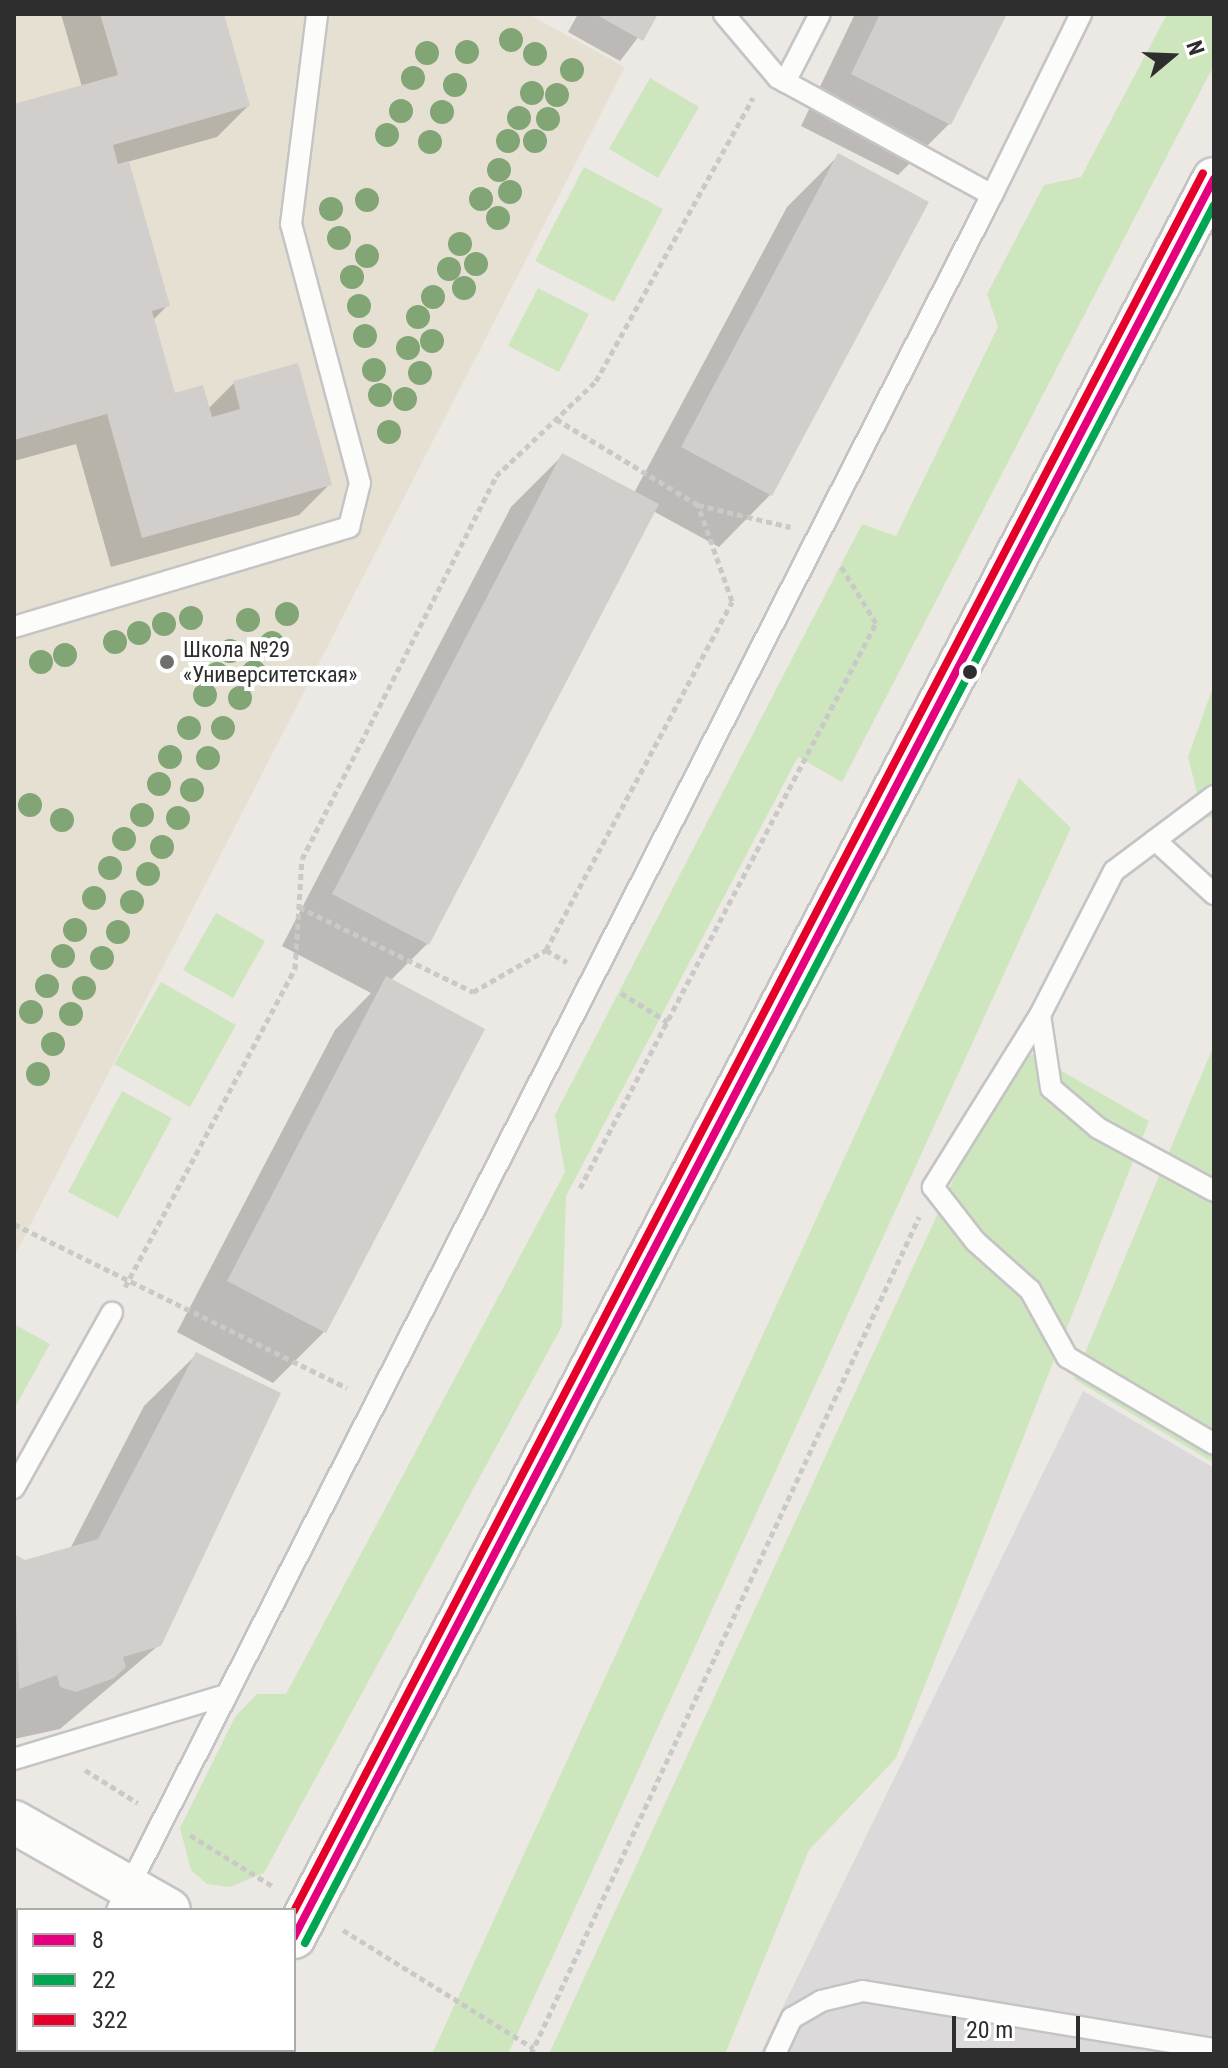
<!DOCTYPE html>
<html>
<head>
<meta charset="utf-8">
<style>
  body { margin:0 }
  #map { position:relative; width:1228px; height:2068px; overflow:hidden; background:#ece8e4; font-family:"Roboto Condensed",sans-serif }
  div>[style] { position:absolute }
  .industrial>* { inset:0; background:#dcd9db }
  .education>* { inset:0; background:#e6e0d3 }
  .green>* { inset:0; background:#cee6be }
  .shadow>* { inset:0; background:#0003 }
  .building>* { inset:0; background:#d1cecb }
  .path>* { height:5px; margin-top:-2.5px; transform-origin:0; background:repeating-linear-gradient(90deg,#c9c9c8 0 6px,transparent 0 10px) }
  .roads { filter:drop-shadow(2px 0 #c5c4c5) drop-shadow(-2px 0 #c5c4c5) drop-shadow(0 2px #c5c4c5) drop-shadow(0 -2px #c5c4c5) }
  .lane>* { height:20px; margin:-10px; padding:0 10px; transform-origin:10px; border-radius:10px; background:#fcfcfb }
  .street>* { height:42px; margin:-21px; padding:0 21px; transform-origin:21px; border-radius:21px; background:#fcfcfb }
  .bus-1>* { height:8px; margin:-4px; padding:0 4px; transform-origin:4px; border-radius:4px; background:#e5007d }
  .bus-2>* { height:8px; margin:-4px; padding:0 4px; transform-origin:4px; border-radius:4px; background:#00a651 }
  .bus-3>* { height:8px; margin:-4px; padding:0 4px; transform-origin:4px; border-radius:4px; background:#e4002b }
  .trees>* { width:24px; height:24px; margin:-12px; border-radius:50%; background:#82a575 }
  .dots>* { width:22px; height:22px; translate:-50% -50%; box-sizing:border-box; border:4px solid #fff; border-radius:50% }
  span { translate:-50% -50%; white-space:nowrap; text-align:center; line-height:1.15; -webkit-text-stroke:8px #fff; paint-order:stroke }
  .poi-label { font-size:22px; color:#2e2e2e }
  .left { translate:0 -50%; text-align:left }
  .frame { position:absolute; inset:0; border:16px solid #2e2e2e; pointer-events:none }
  .legend { position:absolute; left:16px; top:1908px; width:280px; height:144px; box-sizing:border-box; background:#fff; border:2px solid #ababab; margin:0; padding:10px 14px; list-style:none; font-size:24px; color:#2e2e2e }
  .legend li { display:flex; align-items:center; gap:16px; height:40px }
  .legend b { width:40px; border:2px solid #ababab }
  .north { position:absolute; left:1132px; top:16px; width:80px; height:80px; -webkit-text-stroke:6px #fff; paint-order:stroke; rotate:71deg; font-size:22px; font-weight:700; line-height:32px; text-align:center; color:#2e2e2e }
  .north::after { content:''; display:block; margin:auto; width:28px; height:36px; background:#2e2e2e; clip-path:polygon(50% 0,100% 100%,50% 72%,0 100%) }
  .scale { position:absolute; left:952px; top:2016px; width:128px; height:36px; box-sizing:border-box; border:4px solid #2e2e2e; border-top:0; padding-left:10px; font-size:24px; line-height:28px; white-space:nowrap; color:#2e2e2e; -webkit-text-stroke:6px #fff; paint-order:stroke }
</style>
</head>
<body>
<div id="map">
  <div class="industrial">
    <i style="clip-path:polygon(1083px 1391px,1214px 1468px,1214px 2054px,760px 2054px)"></i>
  </div>
  <div class="education">
    <i style="clip-path:polygon(14px 14px,528px 14px,625px 67px,14px 1257px)"></i>
  </div>
  <div class="green">
    <i style="clip-path:polygon(1167px 14px,1214px 14px,1214px 65px,842px 782px,798px 757px,566px 1196px,562px 1326px,264px 1873px,230px 1887px,207px 1884px,191px 1870px,180px 1828px,235px 1717px,257px 1694px,286px 1694px,565px 1172px,555px 1115px,862px 524px,896px 536px,998px 327px,987px 294px,1044px 185px,1081px 177px)"></i>
    <i style="clip-path:polygon(650px 78px,699px 107px,658px 178px,609px 149px)"></i>
    <i style="clip-path:polygon(584px 167px,663px 209px,614px 302px,535px 261px)"></i>
    <i style="clip-path:polygon(538px 288px,589px 314px,559px 372px,508px 346px)"></i>
    <i style="clip-path:polygon(1214px 684px,1214px 818px,1203px 817px,1188px 757px)"></i>
    <i style="clip-path:polygon(1019px 778px,1071px 828px,508px 2054px,432px 2054px)"></i>
    <i style="clip-path:polygon(216px 913px,265px 941px,233px 998px,183px 970px)"></i>
    <i style="clip-path:polygon(161px 982px,236px 1025px,190px 1107px,114px 1064px)"></i>
    <i style="clip-path:polygon(1214px 1045px,1214px 1463px,1074px 1379px)"></i>
    <i style="clip-path:polygon(1032px 1054px,1149px 1121px,896px 1758px,809px 1850px,725px 2054px,549px 2054px,1001px 1077px)"></i>
    <i style="clip-path:polygon(122px 1091px,172px 1118px,118px 1218px,68px 1192px)"></i>
    <i style="clip-path:polygon(14px 1324px,50px 1344px,14px 1409px)"></i>
  </div>
  <div class="shadow">
    <i style="clip-path:polygon(61px 14px,222px 14px,248px 106px,217px 137px,127px 162px,168px 305px,152px 321px,173px 395px,208px 409px,234px 383px,330px 484px,299px 515px,111px 567px,76px 444px,14px 461px,14px 106px,82px 87px)"></i>
    <i style="clip-path:polygon(578px 14px,656px 14px,620px 61px,568px 32px)"></i>
    <i style="clip-path:polygon(855px 14px,1005px 14px,950px 123px,898px 175px,801px 126px)"></i>
    <i style="clip-path:polygon(838px 156px,926px 203px,770px 495px,719px 547px,653px 511px,427px 944px,390px 981px,324px 1332px,273px 1383px,177px 1332px,335px 1030px,371px 993px,282px 946px,511px 507px,562px 456px,634px 493px,787px 207px)"></i>
    <i style="clip-path:polygon(196px 1355px,159px 1645px,60px 1729px,14px 1739px,14px 1556px,25px 1562px,70px 1549px,144px 1406px)"></i>
  </div>
  <div class="building">
    <i style="clip-path:polygon(100px 14px,224px 14px,250px 106px,113px 145px,118px 164px,129px 161px,170px 306px,152px 311px,175px 393px,203px 385px,212px 417px,240px 409px,233px 381px,298px 363px,332px 485px,142px 538px,107px 414px,14px 440px,14px 104px,118px 75px)"></i>
    <i style="clip-path:polygon(595px 14px,658px 14px,643px 41px)"></i>
    <i style="clip-path:polygon(880px 14px,1007px 14px,951px 125px,851px 74px)"></i>
    <i style="clip-path:polygon(838px 153px,929px 202px,772px 496px,681px 447px)"></i>
    <i style="clip-path:polygon(562px 453px,659px 504px,429px 945px,332px 894px)"></i>
    <i style="clip-path:polygon(386px 976px,485px 1029px,326px 1333px,227px 1281px)"></i>
    <i style="clip-path:polygon(196px 1352px,281px 1393px,161px 1646px,123px 1657px,126px 1667px,114px 1678px,76px 1692px,60px 1687px,57px 1675px,19px 1689px,14px 1554px,25px 1560px,98px 1539px)"></i>
  </div>
  <div class="path">
    <i style="left:698px;top:505px;width:95px;rotate:13.4deg"></i>
    <i style="left:299px;top:907px;width:194px;rotate:26deg"></i>
    <i style="left:473px;top:992px;width:84px;rotate:-29.9deg"></i>
    <i style="left:546px;top:950px;width:24px;rotate:30deg"></i>
    <i style="left:546px;top:950px;width:395px;rotate:-61.9deg"></i>
    <i style="left:732px;top:601px;width:102px;rotate:-109.5deg"></i>
    <i style="left:698px;top:505px;width:166px;rotate:-148.8deg"></i>
    <i style="left:621px;top:993px;width:55px;rotate:31.7deg"></i>
    <i style="left:580px;top:1188px;width:638px;rotate:-62.35deg"></i>
    <i style="left:876px;top:623px;width:70px;rotate:-121.7deg"></i>
    <i style="left:14px;top:1224px;width:371px;rotate:26.2deg"></i>
    <i style="left:125px;top:1287px;width:361px;rotate:-61.9deg"></i>
    <i style="left:295px;top:969px;width:110px;rotate:-86.4deg"></i>
    <i style="left:302px;top:859px;width:429px;rotate:-63.1deg"></i>
    <i style="left:496px;top:476px;width:138px;rotate:-43.5deg"></i>
    <i style="left:596px;top:381px;width:324px;rotate:-61deg"></i>
    <i style="left:85px;top:1770px;width:62px;rotate:31.9deg"></i>
    <i style="left:190px;top:1835px;width:99px;rotate:31.8deg"></i>
    <i style="left:343px;top:1930px;width:224px;rotate:31.8deg"></i>
    <i style="left:531px;top:2054px;width:923px;rotate:-65.13deg"></i>
  </div>
  <div class="roads">
    <div class="lane">
      <i style="left:785px;top:82px;width:76px;rotate:-62.8deg"></i>
      <i style="left:992px;top:195px;width:202px;rotate:-63.8deg"></i>
      <i style="left:14px;top:627px;width:350px;rotate:-16.6deg"></i>
      <i style="left:349px;top:527px;width:45px;rotate:-76deg"></i>
      <i style="left:360px;top:483px;width:268px;rotate:-104.9deg"></i>
      <i style="left:291px;top:224px;width:212px;rotate:-82.9deg"></i>
      <i style="left:1214px;top:796px;width:125px;rotate:143.1deg"></i>
      <i style="left:1114px;top:871px;width:162px;rotate:117.2deg"></i>
      <i style="left:1040px;top:1015px;width:74px;rotate:81.4deg"></i>
      <i style="left:1051px;top:1088px;width:62px;rotate:40.4deg"></i>
      <i style="left:1098px;top:1128px;width:132px;rotate:28.5deg"></i>
      <i style="left:1155px;top:840px;width:80px;rotate:42.5deg"></i>
      <i style="left:1040px;top:1015px;width:203px;rotate:121.9deg"></i>
      <i style="left:933px;top:1187px;width:68px;rotate:52.1deg"></i>
      <i style="left:975px;top:1241px;width:74px;rotate:41.7deg"></i>
      <i style="left:1030px;top:1290px;width:77px;rotate:61.1deg"></i>
      <i style="left:1067px;top:1357px;width:171px;rotate:30.6deg"></i>
      <i style="left:14px;top:1488px;width:201px;rotate:-60.8deg"></i>
      <i style="left:14px;top:1759px;width:218px;rotate:-16.8deg"></i>
      <i style="left:117px;top:1910px;width:1925px;rotate:-62.97deg"></i>
      <i style="left:992px;top:195px;width:244px;rotate:-151.3deg"></i>
      <i style="left:778px;top:78px;width:84px;rotate:-130.2deg"></i>
      <i style="left:54px;top:2054px;width:4px;rotate:-63deg"></i>
      <i style="left:775px;top:2054px;width:40px;rotate:-65deg"></i>
      <i style="left:792px;top:2018px;width:34px;rotate:-30deg"></i>
      <i style="left:821px;top:2001px;width:43px;rotate:-13.4deg"></i>
      <i style="left:863px;top:1991px;width:356px;rotate:9.4deg"></i>
    </div>
    <div class="street">
      <i style="left:14px;top:1822px;width:178px;rotate:29.6deg"></i>
      <i style="left:294px;top:1937px;width:1984px;rotate:-62.38deg"></i>
      <i style="left:228px;top:2054px;width:4px;rotate:-63deg"></i>
    </div>
  </div>
  <div class="bus-1">
    <i style="left:294px;top:1937px;width:1984px;rotate:-62.38deg"></i>
  </div>
  <div class="bus-2">
    <i style="left:305px;top:1943px;width:1961px;rotate:-62.39deg"></i>
  </div>
  <div class="bus-3">
    <i style="left:294px;top:1911px;width:1961px;rotate:-62.39deg"></i>
  </div>
  <div class="trees">
    <i style="left:511px;top:40px"></i>
    <i style="left:467px;top:52px"></i>
    <i style="left:427px;top:53px"></i>
    <i style="left:535px;top:54px"></i>
    <i style="left:572px;top:70px"></i>
    <i style="left:413px;top:78px"></i>
    <i style="left:455px;top:85px"></i>
    <i style="left:532px;top:93px"></i>
    <i style="left:557px;top:95px"></i>
    <i style="left:401px;top:111px"></i>
    <i style="left:442px;top:112px"></i>
    <i style="left:519px;top:118px"></i>
    <i style="left:548px;top:119px"></i>
    <i style="left:387px;top:135px"></i>
    <i style="left:508px;top:141px"></i>
    <i style="left:535px;top:141px"></i>
    <i style="left:430px;top:142px"></i>
    <i style="left:499px;top:170px"></i>
    <i style="left:510px;top:192px"></i>
    <i style="left:481px;top:199px"></i>
    <i style="left:367px;top:200px"></i>
    <i style="left:331px;top:209px"></i>
    <i style="left:498px;top:218px"></i>
    <i style="left:339px;top:238px"></i>
    <i style="left:460px;top:244px"></i>
    <i style="left:367px;top:256px"></i>
    <i style="left:476px;top:264px"></i>
    <i style="left:449px;top:269px"></i>
    <i style="left:352px;top:277px"></i>
    <i style="left:464px;top:288px"></i>
    <i style="left:433px;top:297px"></i>
    <i style="left:359px;top:306px"></i>
    <i style="left:418px;top:317px"></i>
    <i style="left:365px;top:336px"></i>
    <i style="left:432px;top:341px"></i>
    <i style="left:408px;top:348px"></i>
    <i style="left:374px;top:370px"></i>
    <i style="left:420px;top:373px"></i>
    <i style="left:380px;top:395px"></i>
    <i style="left:405px;top:399px"></i>
    <i style="left:389px;top:432px"></i>
    <i style="left:287px;top:614px"></i>
    <i style="left:191px;top:618px"></i>
    <i style="left:248px;top:620px"></i>
    <i style="left:164px;top:624px"></i>
    <i style="left:139px;top:633px"></i>
    <i style="left:115px;top:642px"></i>
    <i style="left:272px;top:643px"></i>
    <i style="left:230px;top:651px"></i>
    <i style="left:65px;top:655px"></i>
    <i style="left:41px;top:662px"></i>
    <i style="left:254px;top:672px"></i>
    <i style="left:217px;top:674px"></i>
    <i style="left:205px;top:695px"></i>
    <i style="left:240px;top:698px"></i>
    <i style="left:189px;top:728px"></i>
    <i style="left:223px;top:728px"></i>
    <i style="left:170px;top:757px"></i>
    <i style="left:208px;top:758px"></i>
    <i style="left:159px;top:784px"></i>
    <i style="left:192px;top:790px"></i>
    <i style="left:30px;top:805px"></i>
    <i style="left:142px;top:815px"></i>
    <i style="left:178px;top:818px"></i>
    <i style="left:62px;top:820px"></i>
    <i style="left:124px;top:839px"></i>
    <i style="left:162px;top:847px"></i>
    <i style="left:110px;top:868px"></i>
    <i style="left:148px;top:874px"></i>
    <i style="left:94px;top:898px"></i>
    <i style="left:132px;top:902px"></i>
    <i style="left:75px;top:930px"></i>
    <i style="left:118px;top:932px"></i>
    <i style="left:63px;top:956px"></i>
    <i style="left:102px;top:958px"></i>
    <i style="left:47px;top:986px"></i>
    <i style="left:84px;top:988px"></i>
    <i style="left:31px;top:1012px"></i>
    <i style="left:71px;top:1014px"></i>
    <i style="left:53px;top:1044px"></i>
    <i style="left:38px;top:1074px"></i>
  </div>
  <div class="dots">
    <i style="left:167px;top:662px;background:#706f6e"></i>
    <i style="left:970px;top:672px;background:#2e2e2e"></i>
  </div>
  <div class="poi-label">
    <span class="left" style="left:183px;top:662px">Школа №29<br>«Университетская»</span>
  </div>
  <div class="frame"></div>
  <ul class="legend">
  <li><b style="height:10px;background:#e5007d"></b>8</li>
  <li><b style="height:10px;background:#00a651"></b>22</li>
  <li><b style="height:10px;background:#e4002b"></b>322</li>
  </ul>
  <div class="north">N</div>
  <div class="scale">20 m</div>
</div>
</body>
</html>
